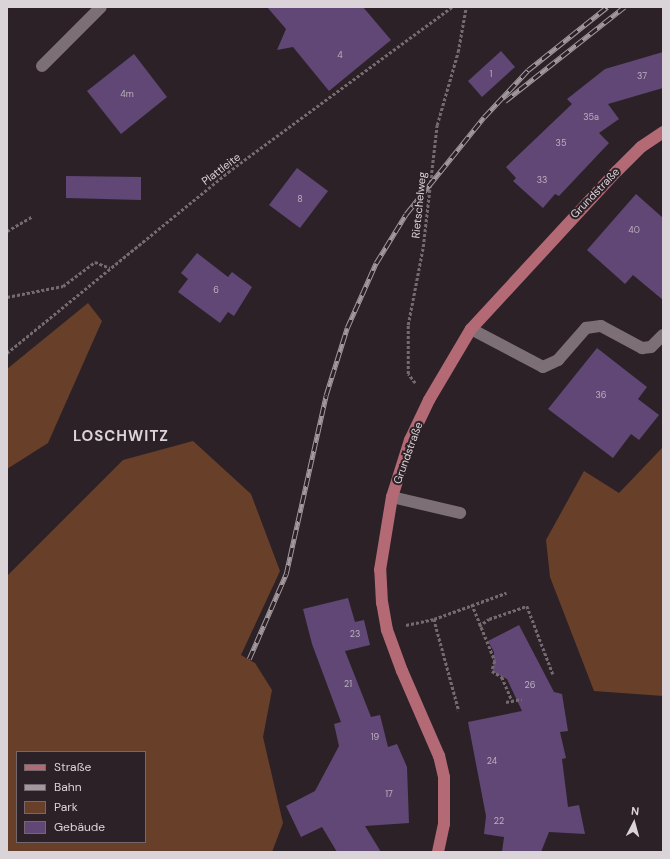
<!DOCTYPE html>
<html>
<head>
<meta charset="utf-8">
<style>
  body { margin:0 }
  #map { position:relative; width:670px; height:859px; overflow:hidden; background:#2d2128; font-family:"DM Sans",sans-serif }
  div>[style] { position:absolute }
  .green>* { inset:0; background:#683f29 }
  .building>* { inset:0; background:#604775 }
  .path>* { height:2.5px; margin-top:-1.25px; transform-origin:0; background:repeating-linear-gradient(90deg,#746a70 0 3px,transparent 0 5px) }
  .minor>* { height:12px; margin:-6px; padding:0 6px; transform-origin:6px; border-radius:6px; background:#7c6f76 }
  .major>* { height:12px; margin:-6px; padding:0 6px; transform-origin:6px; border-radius:6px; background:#b36a74 }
  .rail>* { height:4.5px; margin-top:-2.25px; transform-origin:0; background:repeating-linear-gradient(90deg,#2d2128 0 9px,#a2999e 0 18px); box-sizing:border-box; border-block:1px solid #a2999e }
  span { translate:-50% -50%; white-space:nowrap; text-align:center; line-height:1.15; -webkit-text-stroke:4px #2d2128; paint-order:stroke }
  .number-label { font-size:9px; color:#bcb0be }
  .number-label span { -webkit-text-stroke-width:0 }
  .street-label { font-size:11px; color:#dad3d7 }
  .district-label { font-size:15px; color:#dad3d7; font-weight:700; letter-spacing:1px }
  .frame { position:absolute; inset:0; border:8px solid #dad3d7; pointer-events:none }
  .legend { position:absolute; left:16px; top:751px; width:130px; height:92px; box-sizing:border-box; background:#2d2128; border:1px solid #72686e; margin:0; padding:5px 7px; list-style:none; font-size:12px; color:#dad3d7 }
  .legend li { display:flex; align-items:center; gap:8px; height:20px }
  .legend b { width:20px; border:1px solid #72686e }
  .north { position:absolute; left:614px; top:803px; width:40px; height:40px; -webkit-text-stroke:3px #2d2128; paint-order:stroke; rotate:6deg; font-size:11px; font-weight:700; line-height:16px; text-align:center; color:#dad3d7 }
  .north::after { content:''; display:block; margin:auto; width:14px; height:18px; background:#dad3d7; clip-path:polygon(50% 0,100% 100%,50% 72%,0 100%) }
</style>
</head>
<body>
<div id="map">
  <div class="green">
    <i style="clip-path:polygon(88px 303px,102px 321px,48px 443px,7px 469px,7px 369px)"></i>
    <i style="clip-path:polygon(evenodd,193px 441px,251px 494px,280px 571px,241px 655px,255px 663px,272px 690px,263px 737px,283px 823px,272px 852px,7px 852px,7px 576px,123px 460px,193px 441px,17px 752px,145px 752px,145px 842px,17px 842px,17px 752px)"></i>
    <i style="clip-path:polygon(663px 447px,663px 696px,594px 691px,550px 577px,546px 540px,584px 471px,619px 493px)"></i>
  </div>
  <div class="building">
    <i style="clip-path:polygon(267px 7px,363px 7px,391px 40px,329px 91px,293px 47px,277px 50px,286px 29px)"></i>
    <i style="clip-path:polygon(501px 51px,515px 67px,482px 97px,468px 81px)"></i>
    <i style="clip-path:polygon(663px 52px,663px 88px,608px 104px,619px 119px,599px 133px,609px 143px,559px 196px,555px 194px,543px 208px,513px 181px,516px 178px,506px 167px,572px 104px,567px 99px,605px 69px)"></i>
    <i style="clip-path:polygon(134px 54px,167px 97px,121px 134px,87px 91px)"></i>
    <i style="clip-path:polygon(297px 168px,328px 191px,300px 228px,269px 205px)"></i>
    <i style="clip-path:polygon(66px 176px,141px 177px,141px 200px,66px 198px)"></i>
    <i style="clip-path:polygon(636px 194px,663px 218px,663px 300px,633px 275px,625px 284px,587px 250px)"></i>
    <i style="clip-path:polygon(197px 253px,228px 277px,232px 272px,252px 287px,234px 316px,228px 312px,220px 323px,178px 292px,188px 279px,181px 273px)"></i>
    <i style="clip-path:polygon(597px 348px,647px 387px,638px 399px,659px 415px,639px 440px,631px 434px,613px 458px,548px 409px)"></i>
    <i style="clip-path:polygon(348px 598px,355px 622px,364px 620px,370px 645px,345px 651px,371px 717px,380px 715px,388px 747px,397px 744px,407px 767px,409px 823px,365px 826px,381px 852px,337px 852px,322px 827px,301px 837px,286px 806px,315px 791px,339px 746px,334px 724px,341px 722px,312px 644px,303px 609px)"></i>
    <i style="clip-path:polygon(519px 625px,554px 692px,562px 694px,568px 731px,560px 732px,566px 758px,562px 759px,568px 807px,579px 805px,585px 834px,549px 832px,541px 852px,502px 852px,504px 837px,484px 834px,486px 816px,468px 722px,522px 711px,507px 679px,493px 672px,494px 652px,488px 641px)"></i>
  </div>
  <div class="path">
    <i style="left:7px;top:231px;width:30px;rotate:-30deg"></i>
    <i style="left:7px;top:297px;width:57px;rotate:-11.1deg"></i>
    <i style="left:63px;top:286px;width:40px;rotate:-37deg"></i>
    <i style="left:95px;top:262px;width:16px;rotate:22deg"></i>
    <i style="left:7px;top:353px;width:286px;rotate:-39.3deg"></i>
    <i style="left:228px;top:172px;width:278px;rotate:-36.4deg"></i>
    <i style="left:415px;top:383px;width:11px;rotate:-128deg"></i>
    <i style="left:408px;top:374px;width:49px;rotate:-90deg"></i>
    <i style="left:408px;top:325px;width:79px;rotate:-79.1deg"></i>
    <i style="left:423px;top:247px;width:123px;rotate:-83.5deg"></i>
    <i style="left:437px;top:125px;width:76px;rotate:-74deg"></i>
    <i style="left:458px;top:52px;width:46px;rotate:-79.9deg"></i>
    <i style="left:472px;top:604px;width:61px;rotate:68deg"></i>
    <i style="left:495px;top:661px;width:10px;rotate:107deg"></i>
    <i style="left:492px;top:671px;width:12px;rotate:31deg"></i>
    <i style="left:502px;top:677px;width:26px;rotate:67deg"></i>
    <i style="left:434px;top:619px;width:95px;rotate:74.8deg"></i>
    <i style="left:406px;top:625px;width:29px;rotate:-12deg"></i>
    <i style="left:434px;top:619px;width:77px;rotate:-19.9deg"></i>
    <i style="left:479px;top:626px;width:12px;rotate:-35deg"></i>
    <i style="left:489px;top:619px;width:40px;rotate:-18.9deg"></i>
    <i style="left:527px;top:606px;width:73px;rotate:69.1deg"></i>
    <i style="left:506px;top:702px;width:16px;rotate:-11deg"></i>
  </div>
  <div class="minor">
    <i style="left:42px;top:66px;width:83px;rotate:-45deg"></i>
    <i style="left:471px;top:329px;width:81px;rotate:27.8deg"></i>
    <i style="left:543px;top:367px;width:17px;rotate:-25deg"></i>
    <i style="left:558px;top:360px;width:43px;rotate:-48.8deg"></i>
    <i style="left:586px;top:328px;width:15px;rotate:-8deg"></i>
    <i style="left:601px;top:326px;width:47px;rotate:28.2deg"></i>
    <i style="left:642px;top:348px;width:9px;rotate:-6deg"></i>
    <i style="left:651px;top:347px;width:17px;rotate:-45deg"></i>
    <i style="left:392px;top:497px;width:70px;rotate:13.2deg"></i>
  </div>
  <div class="major">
    <i style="left:438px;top:852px;width:29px;rotate:-78deg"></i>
    <i style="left:444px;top:824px;width:47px;rotate:-90deg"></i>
    <i style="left:444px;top:777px;width:22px;rotate:-103deg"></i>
    <i style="left:439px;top:756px;width:93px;rotate:-113.5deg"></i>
    <i style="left:402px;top:671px;width:44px;rotate:-110.1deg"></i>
    <i style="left:387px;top:630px;width:27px;rotate:-100deg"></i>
    <i style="left:382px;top:603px;width:33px;rotate:-93deg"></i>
    <i style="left:380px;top:570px;width:74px;rotate:-80.7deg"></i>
    <i style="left:392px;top:497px;width:60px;rotate:-72.5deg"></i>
    <i style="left:410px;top:440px;width:44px;rotate:-64.6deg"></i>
    <i style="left:429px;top:400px;width:82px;rotate:-59.4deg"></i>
    <i style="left:471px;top:329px;width:215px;rotate:-47.3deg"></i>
    <i style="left:617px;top:171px;width:34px;rotate:-45deg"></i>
    <i style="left:641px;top:147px;width:27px;rotate:-34deg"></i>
  </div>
  <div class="rail">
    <i style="left:505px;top:101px;width:152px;rotate:-38.3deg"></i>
    <i style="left:249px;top:659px;width:93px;rotate:-66.5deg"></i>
    <i style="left:286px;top:574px;width:183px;rotate:-77.4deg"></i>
    <i style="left:326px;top:395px;width:70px;rotate:-72.6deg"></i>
    <i style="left:347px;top:328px;width:71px;rotate:-66deg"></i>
    <i style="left:376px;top:263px;width:57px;rotate:-58.5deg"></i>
    <i style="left:406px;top:214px;width:124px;rotate:-51.2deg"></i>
    <i style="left:484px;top:117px;width:64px;rotate:-46.9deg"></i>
    <i style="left:528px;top:70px;width:101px;rotate:-38.6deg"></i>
  </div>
  <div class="number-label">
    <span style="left:340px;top:55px">4</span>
    <span style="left:491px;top:74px">1</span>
    <span style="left:642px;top:76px">37</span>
    <span style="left:127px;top:94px">4m</span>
    <span style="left:591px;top:117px">35a</span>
    <span style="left:561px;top:143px">35</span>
    <span style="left:542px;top:180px">33</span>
    <span style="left:300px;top:199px">8</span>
    <span style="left:634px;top:230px">40</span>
    <span style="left:216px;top:290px">6</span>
    <span style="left:601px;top:395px">36</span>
    <span style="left:355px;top:634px">23</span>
    <span style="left:348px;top:684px">21</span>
    <span style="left:530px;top:685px">26</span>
    <span style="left:375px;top:737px">19</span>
    <span style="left:492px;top:761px">24</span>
    <span style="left:389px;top:794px">17</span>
    <span style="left:499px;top:821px">22</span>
  </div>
  <div class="street-label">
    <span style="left:221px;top:169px;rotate:-37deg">Plattleite</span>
    <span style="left:595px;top:193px;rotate:-46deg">Grundstraße</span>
    <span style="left:419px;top:205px;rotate:-84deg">Rietschelweg</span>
    <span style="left:408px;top:453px;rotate:-70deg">Grundstraße</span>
  </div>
  <div class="district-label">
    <span style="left:121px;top:437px">LOSCHWITZ</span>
  </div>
  <div class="frame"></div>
  <ul class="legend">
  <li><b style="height:5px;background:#b36a74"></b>Straße</li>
  <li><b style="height:5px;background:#a2999e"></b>Bahn</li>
  <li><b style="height:11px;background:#683f29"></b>Park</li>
  <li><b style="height:11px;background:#604775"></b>Gebäude</li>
  </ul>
  <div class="north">N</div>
</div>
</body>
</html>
